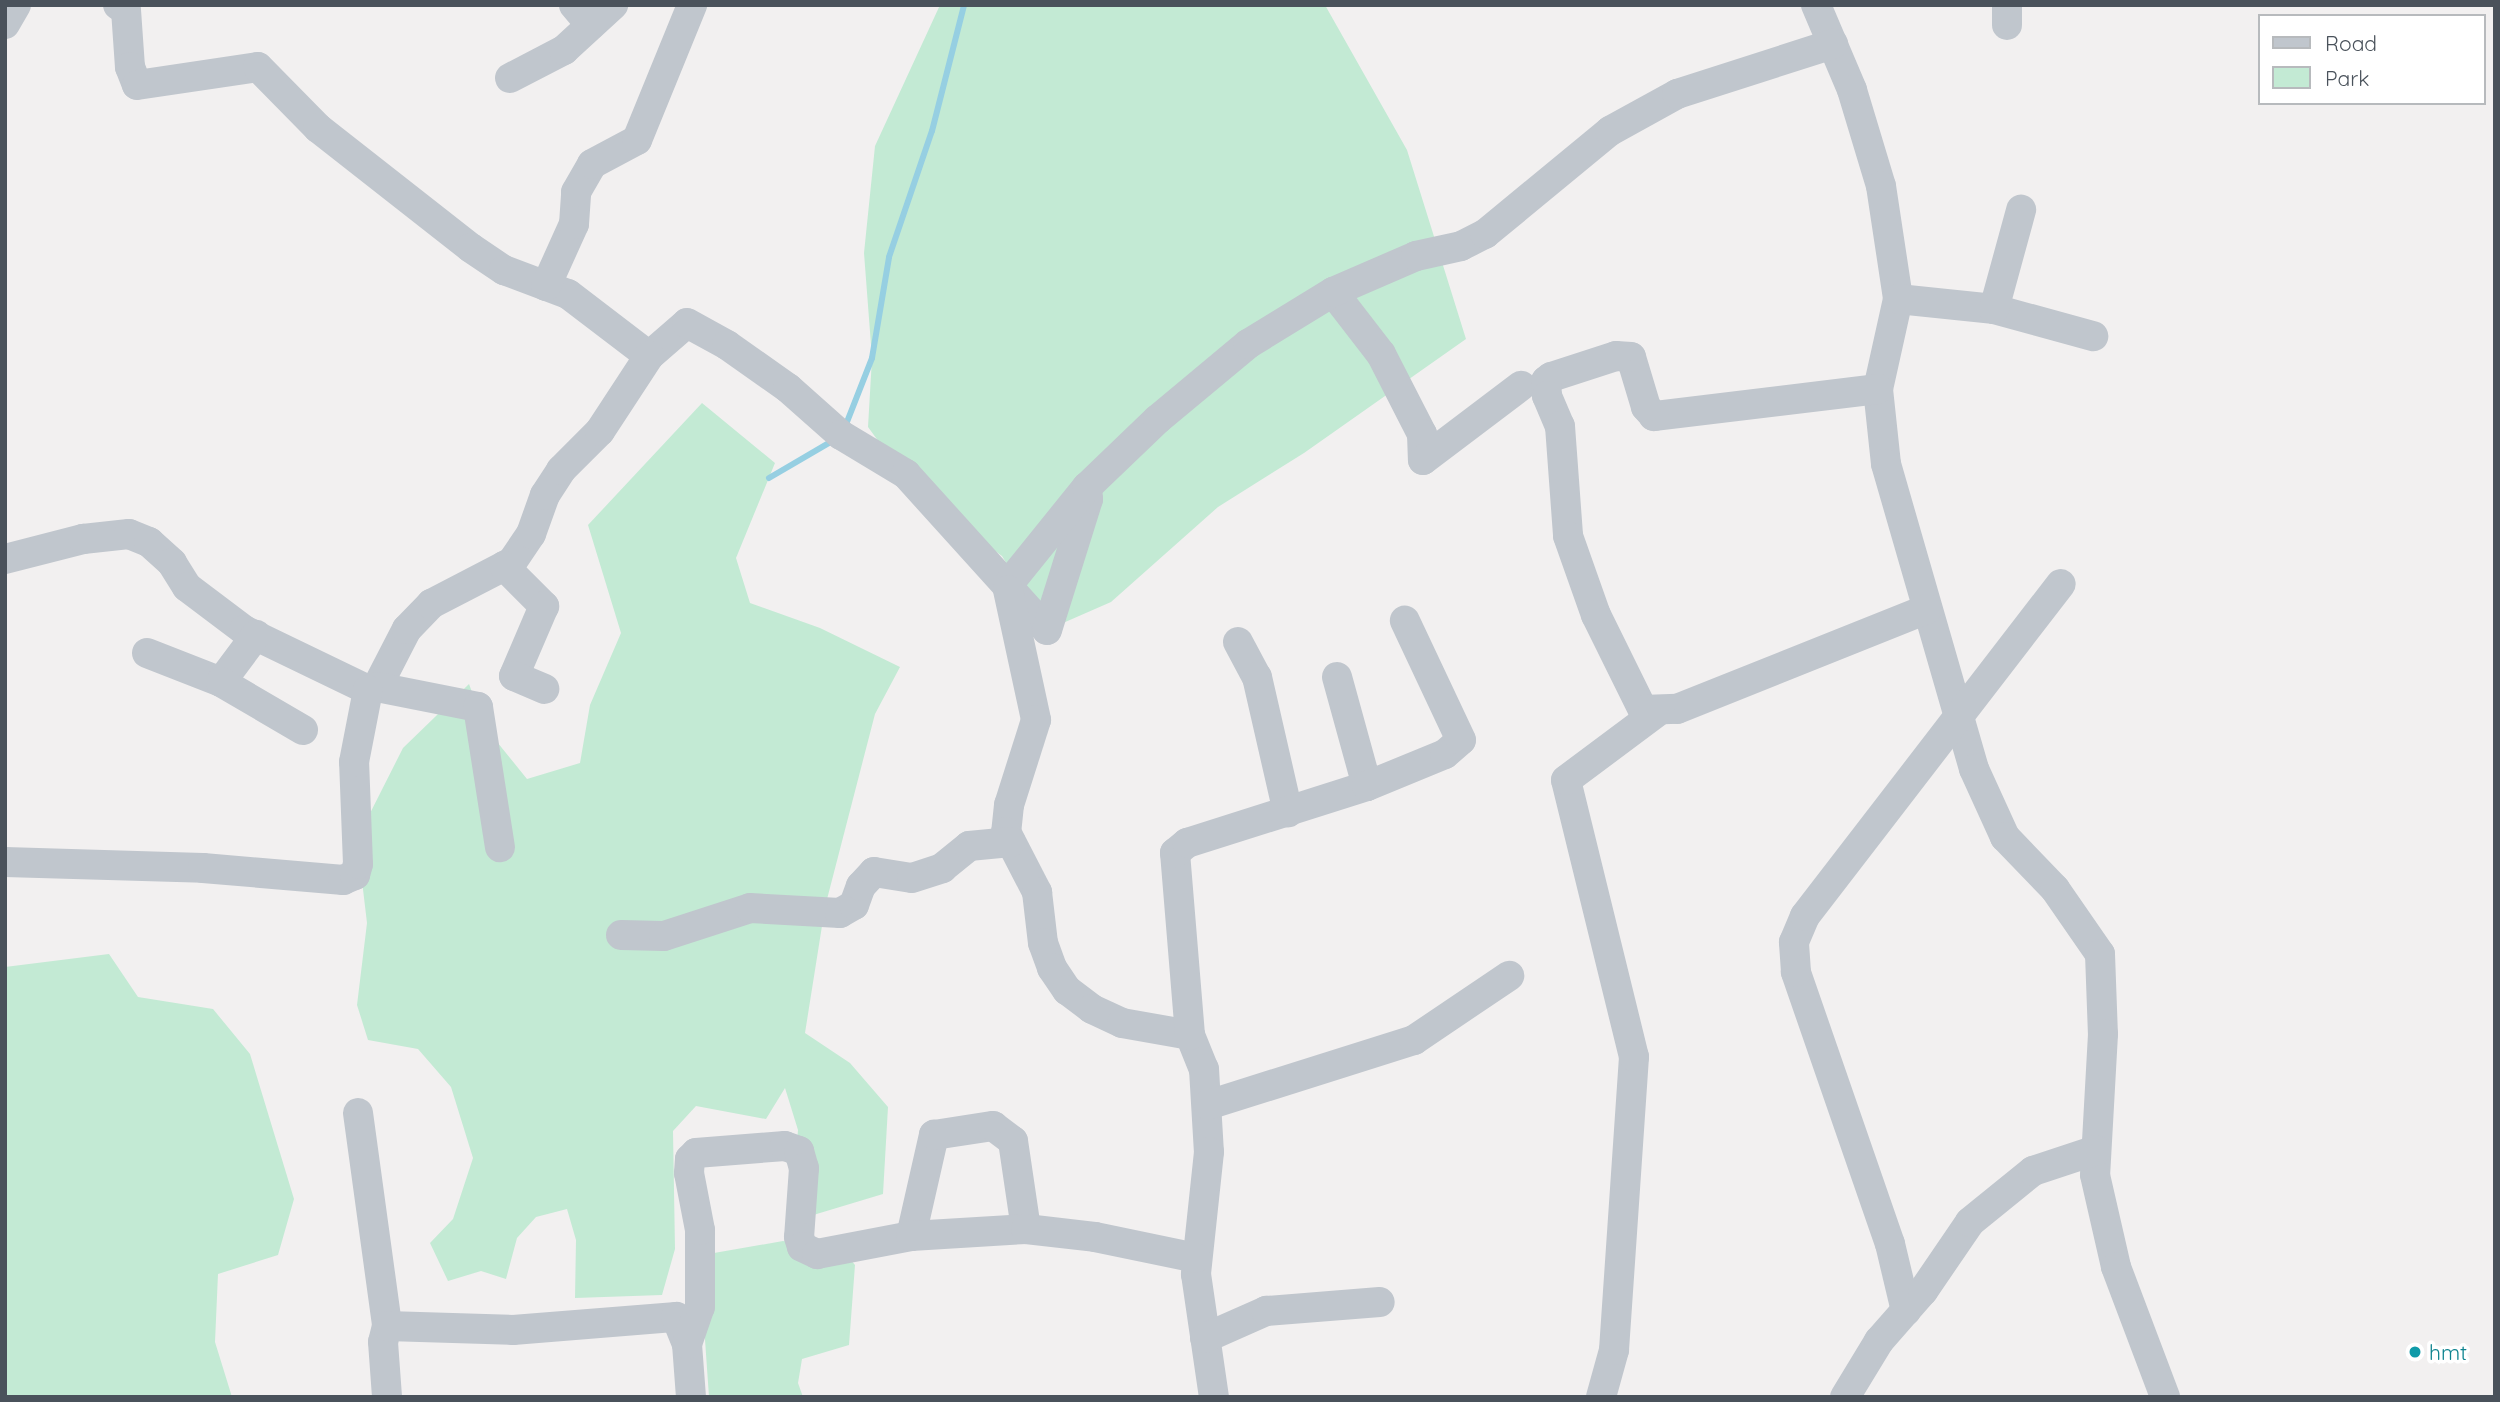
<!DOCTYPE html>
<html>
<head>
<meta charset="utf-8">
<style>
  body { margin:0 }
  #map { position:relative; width:2500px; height:1402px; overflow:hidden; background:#f2f0f0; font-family:Quicksand,sans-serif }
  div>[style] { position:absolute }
  .green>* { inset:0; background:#c3ead4 }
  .stream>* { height:6px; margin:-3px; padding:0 3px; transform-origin:3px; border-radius:3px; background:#96cfe2 }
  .minor>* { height:30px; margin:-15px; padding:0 15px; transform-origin:15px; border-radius:15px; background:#c0c6cd }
  .dots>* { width:19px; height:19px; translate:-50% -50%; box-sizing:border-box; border:4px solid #fff; border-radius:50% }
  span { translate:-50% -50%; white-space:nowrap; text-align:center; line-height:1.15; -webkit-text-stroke:7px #fff; paint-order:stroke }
  .culture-label { font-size:21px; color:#0d838f }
  .left { translate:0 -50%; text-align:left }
  .frame { position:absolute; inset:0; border:7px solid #4a525b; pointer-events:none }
  .legend { position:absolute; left:2258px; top:14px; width:228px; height:91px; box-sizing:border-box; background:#fff; border:2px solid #b7babd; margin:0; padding:9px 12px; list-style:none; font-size:21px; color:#4a525b }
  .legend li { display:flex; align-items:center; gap:14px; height:35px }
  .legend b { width:35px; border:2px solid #b7babd }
</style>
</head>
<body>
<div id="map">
  <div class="green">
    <i style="clip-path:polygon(940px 5px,1325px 5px,1407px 150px,1466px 339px,1304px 453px,1218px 507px,1111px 602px,1047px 630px,1002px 556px,917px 494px,868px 427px,872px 358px,864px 253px,875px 146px)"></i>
    <i style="clip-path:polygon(702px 403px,775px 463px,736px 558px,750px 603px,820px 628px,900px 667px,875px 714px,825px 907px,805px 1033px,850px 1063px,888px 1107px,883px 1194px,810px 1216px,795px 1167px,798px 1130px,785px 1088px,766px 1119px,696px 1106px,673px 1131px,675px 1249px,662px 1295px,575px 1298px,576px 1240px,567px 1209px,536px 1217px,517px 1238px,506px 1279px,481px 1271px,448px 1281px,430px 1243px,453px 1219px,473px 1158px,451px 1087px,418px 1049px,368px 1040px,357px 1005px,367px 923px,357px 839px,403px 748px,469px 684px,485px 727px,527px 779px,580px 763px,590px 705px,621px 633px,588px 525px)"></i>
    <i style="clip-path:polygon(109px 954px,138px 997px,213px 1009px,250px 1054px,294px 1199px,278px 1255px,218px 1274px,215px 1342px,232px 1397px,5px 1396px,5px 967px)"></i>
    <i style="clip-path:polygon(783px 1241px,845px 1253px,855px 1265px,849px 1345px,802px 1359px,798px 1383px,803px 1397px,709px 1397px,703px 1311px,714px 1253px)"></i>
  </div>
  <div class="stream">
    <i style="left:845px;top:427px;width:74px;rotate:-68.6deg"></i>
    <i style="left:872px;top:358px;width:102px;rotate:-80.4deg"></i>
    <i style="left:889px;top:257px;width:133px;rotate:-71.2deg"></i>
    <i style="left:932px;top:131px;width:130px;rotate:-75.7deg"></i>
    <i style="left:769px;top:478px;width:75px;rotate:-30.3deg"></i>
  </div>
  <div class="minor">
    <i style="left:118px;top:5px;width:9px;rotate:32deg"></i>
    <i style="left:126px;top:10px;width:57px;rotate:86deg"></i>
    <i style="left:130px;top:67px;width:19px;rotate:69deg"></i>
    <i style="left:137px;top:85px;width:122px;rotate:-8.5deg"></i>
    <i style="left:258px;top:67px;width:86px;rotate:45.5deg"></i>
    <i style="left:318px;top:128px;width:194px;rotate:38.1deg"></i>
    <i style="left:471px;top:248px;width:40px;rotate:34deg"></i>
    <i style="left:504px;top:270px;width:68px;rotate:20.6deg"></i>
    <i style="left:568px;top:294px;width:102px;rotate:37.4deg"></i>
    <i style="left:649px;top:356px;width:50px;rotate:-41deg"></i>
    <i style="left:687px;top:323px;width:46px;rotate:28.8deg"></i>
    <i style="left:727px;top:345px;width:75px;rotate:35.2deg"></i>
    <i style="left:788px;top:388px;width:71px;rotate:41.6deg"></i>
    <i style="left:841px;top:435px;width:76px;rotate:31deg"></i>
    <i style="left:906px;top:474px;width:210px;rotate:47.9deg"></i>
    <i style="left:1047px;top:630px;width:137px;rotate:-72.6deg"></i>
    <i style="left:1088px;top:499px;width:12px;rotate:-95deg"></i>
    <i style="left:574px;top:5px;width:26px;rotate:50deg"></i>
    <i style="left:1816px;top:5px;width:92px;rotate:67deg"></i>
    <i style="left:1852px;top:90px;width:100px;rotate:73.2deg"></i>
    <i style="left:1881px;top:186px;width:114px;rotate:81.4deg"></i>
    <i style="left:1898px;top:299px;width:92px;rotate:102.5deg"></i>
    <i style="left:1878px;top:389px;width:75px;rotate:83.9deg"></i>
    <i style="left:1886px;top:464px;width:317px;rotate:73.9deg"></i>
    <i style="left:1974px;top:769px;width:75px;rotate:65.5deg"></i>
    <i style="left:2005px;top:837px;width:72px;rotate:46.1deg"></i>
    <i style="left:2055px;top:889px;width:79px;rotate:55.3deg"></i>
    <i style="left:2100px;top:954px;width:80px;rotate:87.9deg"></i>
    <i style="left:2103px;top:1034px;width:141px;rotate:93.2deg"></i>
    <i style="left:2095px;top:1175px;width:94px;rotate:77.1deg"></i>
    <i style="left:2116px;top:1267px;width:139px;rotate:69.3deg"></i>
    <i style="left:2007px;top:5px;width:20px;rotate:90deg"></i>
    <i style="left:5px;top:24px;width:22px;rotate:-60deg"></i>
    <i style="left:510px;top:78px;width:61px;rotate:-27.4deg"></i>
    <i style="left:564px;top:50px;width:67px;rotate:-42.6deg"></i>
    <i style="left:546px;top:286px;width:68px;rotate:-65.7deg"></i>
    <i style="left:574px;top:224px;width:32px;rotate:-86deg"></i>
    <i style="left:576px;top:192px;width:32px;rotate:-60deg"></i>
    <i style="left:592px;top:164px;width:51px;rotate:-28.1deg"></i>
    <i style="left:637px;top:140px;width:146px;rotate:-67.8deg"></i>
    <i style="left:1333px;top:292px;width:78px;rotate:52.3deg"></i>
    <i style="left:1381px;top:354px;width:90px;rotate:62.9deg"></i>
    <i style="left:1422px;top:434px;width:26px;rotate:88deg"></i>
    <i style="left:1423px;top:460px;width:123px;rotate:-37.1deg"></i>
    <i style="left:1898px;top:299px;width:97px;rotate:5.9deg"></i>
    <i style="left:1994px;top:309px;width:103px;rotate:15.3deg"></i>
    <i style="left:1994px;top:309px;width:103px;rotate:-74.7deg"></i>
    <i style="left:1878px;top:389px;width:226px;rotate:173.1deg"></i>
    <i style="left:1654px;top:416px;width:12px;rotate:-132deg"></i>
    <i style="left:1646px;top:407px;width:52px;rotate:-106.7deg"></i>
    <i style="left:1631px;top:357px;width:15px;rotate:-176deg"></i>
    <i style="left:1616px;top:356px;width:68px;rotate:162.1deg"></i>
    <i style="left:1551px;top:377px;width:6px;rotate:141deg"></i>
    <i style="left:1546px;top:381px;width:15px;rotate:86deg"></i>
    <i style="left:1547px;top:396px;width:33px;rotate:67deg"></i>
    <i style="left:1560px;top:426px;width:110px;rotate:85.8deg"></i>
    <i style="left:1568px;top:536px;width:84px;rotate:70.5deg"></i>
    <i style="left:1596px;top:615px;width:106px;rotate:63.7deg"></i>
    <i style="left:1643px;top:710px;width:34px;rotate:-2deg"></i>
    <i style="left:1677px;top:709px;width:269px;rotate:-21.8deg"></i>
    <i style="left:5px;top:559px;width:81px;rotate:-14.4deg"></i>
    <i style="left:83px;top:539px;width:46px;rotate:-6.2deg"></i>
    <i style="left:129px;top:534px;width:22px;rotate:22deg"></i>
    <i style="left:149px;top:542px;width:31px;rotate:42deg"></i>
    <i style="left:172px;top:563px;width:28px;rotate:58deg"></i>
    <i style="left:187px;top:587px;width:71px;rotate:37deg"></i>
    <i style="left:244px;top:630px;width:138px;rotate:25.8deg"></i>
    <i style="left:368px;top:690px;width:9px;rotate:-18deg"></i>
    <i style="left:377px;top:687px;width:65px;rotate:-62.7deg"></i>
    <i style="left:407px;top:629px;width:35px;rotate:-46deg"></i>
    <i style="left:431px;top:604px;width:91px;rotate:-27.4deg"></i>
    <i style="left:512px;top:562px;width:34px;rotate:-56deg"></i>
    <i style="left:531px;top:534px;width:41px;rotate:-70.3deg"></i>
    <i style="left:545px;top:495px;width:30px;rotate:-57deg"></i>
    <i style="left:561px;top:470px;width:55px;rotate:-45deg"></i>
    <i style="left:600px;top:431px;width:90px;rotate:-56.8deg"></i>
    <i style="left:504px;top:566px;width:57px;rotate:45deg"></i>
    <i style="left:544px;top:606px;width:76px;rotate:113.2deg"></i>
    <i style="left:514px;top:676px;width:33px;rotate:23deg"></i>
    <i style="left:1007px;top:586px;width:127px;rotate:-51.1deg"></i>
    <i style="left:1087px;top:487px;width:98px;rotate:-43.8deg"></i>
    <i style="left:1158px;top:419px;width:117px;rotate:-39.8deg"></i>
    <i style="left:1248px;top:344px;width:100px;rotate:-31.5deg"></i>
    <i style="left:1333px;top:292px;width:90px;rotate:-23.4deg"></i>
    <i style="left:1416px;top:256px;width:46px;rotate:-12.5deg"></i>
    <i style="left:1461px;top:246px;width:27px;rotate:-27deg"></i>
    <i style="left:1485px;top:234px;width:162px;rotate:-39.5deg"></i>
    <i style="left:1610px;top:131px;width:77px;rotate:-28.9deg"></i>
    <i style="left:1677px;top:94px;width:164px;rotate:-17.8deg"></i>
    <i style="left:1008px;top:590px;width:133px;rotate:77.8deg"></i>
    <i style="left:1036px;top:720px;width:89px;rotate:107.6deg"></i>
    <i style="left:1009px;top:805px;width:27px;rotate:96deg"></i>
    <i style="left:1006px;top:832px;width:68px;rotate:62.7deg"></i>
    <i style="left:1037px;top:892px;width:51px;rotate:83.3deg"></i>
    <i style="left:1043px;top:943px;width:27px;rotate:70deg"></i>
    <i style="left:1052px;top:968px;width:27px;rotate:56deg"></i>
    <i style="left:1067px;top:990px;width:31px;rotate:37deg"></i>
    <i style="left:1092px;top:1009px;width:33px;rotate:25deg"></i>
    <i style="left:1122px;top:1023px;width:69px;rotate:10deg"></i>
    <i style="left:1190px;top:1035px;width:37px;rotate:68deg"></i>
    <i style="left:1204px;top:1069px;width:83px;rotate:86.6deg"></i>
    <i style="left:1209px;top:1152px;width:123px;rotate:96.1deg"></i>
    <i style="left:1196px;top:1274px;width:124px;rotate:81.7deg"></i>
    <i style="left:1238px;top:642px;width:40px;rotate:62deg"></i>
    <i style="left:1257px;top:677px;width:139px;rotate:77.1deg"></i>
    <i style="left:147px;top:653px;width:79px;rotate:21.4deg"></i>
    <i style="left:221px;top:682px;width:59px;rotate:-53.3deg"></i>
    <i style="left:1337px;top:677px;width:113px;rotate:74.6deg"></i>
    <i style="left:221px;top:682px;width:95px;rotate:30.3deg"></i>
    <i style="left:377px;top:687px;width:103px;rotate:11.2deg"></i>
    <i style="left:478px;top:707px;width:142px;rotate:81.1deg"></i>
    <i style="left:5px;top:862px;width:198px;rotate:1.7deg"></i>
    <i style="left:203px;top:868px;width:141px;rotate:4.9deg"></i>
    <i style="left:343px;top:880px;width:13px;rotate:-23deg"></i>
    <i style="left:355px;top:875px;width:11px;rotate:-75deg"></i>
    <i style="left:358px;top:864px;width:102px;rotate:-92.2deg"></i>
    <i style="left:354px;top:762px;width:73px;rotate:-79deg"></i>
    <i style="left:621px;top:935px;width:43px;rotate:1.3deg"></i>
    <i style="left:664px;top:936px;width:90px;rotate:-18deg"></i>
    <i style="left:750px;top:908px;width:90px;rotate:3.2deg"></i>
    <i style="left:840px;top:913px;width:16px;rotate:-30deg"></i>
    <i style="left:854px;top:905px;width:20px;rotate:-70deg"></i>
    <i style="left:861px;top:886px;width:19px;rotate:-47deg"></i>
    <i style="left:874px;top:872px;width:38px;rotate:9deg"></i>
    <i style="left:912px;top:878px;width:32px;rotate:-18deg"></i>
    <i style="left:942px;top:868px;width:35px;rotate:-39deg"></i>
    <i style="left:969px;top:846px;width:42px;rotate:-5.4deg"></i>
    <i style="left:1190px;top:1035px;width:183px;rotate:-94.7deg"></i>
    <i style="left:1175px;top:853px;width:16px;rotate:-40deg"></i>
    <i style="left:1187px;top:843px;width:189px;rotate:-17.6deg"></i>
    <i style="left:1367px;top:786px;width:84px;rotate:-22.3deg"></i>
    <i style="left:1445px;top:754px;width:21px;rotate:-41deg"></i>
    <i style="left:1461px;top:740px;width:132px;rotate:-115.2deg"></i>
    <i style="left:1208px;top:1105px;width:216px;rotate:-17.5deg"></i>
    <i style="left:1414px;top:1040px;width:115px;rotate:-34deg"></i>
    <i style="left:358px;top:1113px;width:215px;rotate:82.2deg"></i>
    <i style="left:387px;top:1326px;width:16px;rotate:104deg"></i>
    <i style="left:383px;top:1342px;width:55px;rotate:85.8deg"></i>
    <i style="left:911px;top:1236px;width:104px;rotate:-77.2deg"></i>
    <i style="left:934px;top:1135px;width:60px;rotate:-8.7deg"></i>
    <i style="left:993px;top:1126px;width:25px;rotate:37deg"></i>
    <i style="left:1013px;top:1141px;width:89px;rotate:81.6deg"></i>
    <i style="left:1906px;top:1311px;width:69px;rotate:-103.4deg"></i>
    <i style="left:1890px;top:1244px;width:288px;rotate:-109.1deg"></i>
    <i style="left:1796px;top:972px;width:30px;rotate:-94deg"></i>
    <i style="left:1794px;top:942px;width:28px;rotate:-67deg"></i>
    <i style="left:1805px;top:916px;width:419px;rotate:-52.4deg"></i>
    <i style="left:387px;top:1326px;width:126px;rotate:1.8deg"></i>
    <i style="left:513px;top:1330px;width:164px;rotate:-4.6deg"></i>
    <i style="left:676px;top:1317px;width:29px;rotate:68deg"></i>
    <i style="left:687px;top:1344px;width:53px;rotate:85.7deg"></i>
    <i style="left:1205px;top:1338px;width:67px;rotate:-23.9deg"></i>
    <i style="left:1266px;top:1311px;width:114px;rotate:-4.5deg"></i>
    <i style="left:687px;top:1344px;width:39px;rotate:-71deg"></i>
    <i style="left:700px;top:1307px;width:77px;rotate:-90deg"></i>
    <i style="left:700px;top:1230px;width:58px;rotate:-100.9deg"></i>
    <i style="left:689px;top:1173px;width:14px;rotate:-86deg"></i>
    <i style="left:690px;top:1159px;width:8px;rotate:-45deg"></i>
    <i style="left:696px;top:1153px;width:89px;rotate:-4.5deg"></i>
    <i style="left:785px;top:1146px;width:15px;rotate:20deg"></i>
    <i style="left:799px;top:1151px;width:18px;rotate:74deg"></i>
    <i style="left:804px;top:1168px;width:69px;rotate:94.1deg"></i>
    <i style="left:799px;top:1237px;width:10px;rotate:73deg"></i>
    <i style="left:802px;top:1247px;width:17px;rotate:25deg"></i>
    <i style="left:817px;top:1254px;width:96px;rotate:-10.8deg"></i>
    <i style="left:911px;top:1236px;width:115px;rotate:-3.5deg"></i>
    <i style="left:1026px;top:1229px;width:69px;rotate:6.6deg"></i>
    <i style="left:1095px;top:1237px;width:103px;rotate:11.7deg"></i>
    <i style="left:1601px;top:1397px;width:49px;rotate:-74.5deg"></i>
    <i style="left:1614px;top:1350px;width:294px;rotate:-86.1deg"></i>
    <i style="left:1634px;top:1057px;width:285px;rotate:-103.8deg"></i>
    <i style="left:1566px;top:780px;width:117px;rotate:-36.7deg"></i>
    <i style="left:1845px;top:1397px;width:66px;rotate:-58.7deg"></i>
    <i style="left:1879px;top:1341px;width:67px;rotate:-48.7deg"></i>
    <i style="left:1923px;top:1291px;width:83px;rotate:-55.7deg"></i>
    <i style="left:1970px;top:1222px;width:81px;rotate:-39deg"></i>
    <i style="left:2033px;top:1171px;width:66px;rotate:-18.4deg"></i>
  </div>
  <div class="dots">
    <i style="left:2415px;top:1352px;background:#0f9aa8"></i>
  </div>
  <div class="culture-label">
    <span class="left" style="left:2429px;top:1352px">hmt</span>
  </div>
  <div class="frame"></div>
  <ul class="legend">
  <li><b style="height:9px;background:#c0c6cd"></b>Road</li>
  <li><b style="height:19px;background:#c3ead4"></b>Park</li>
  </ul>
</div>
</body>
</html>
